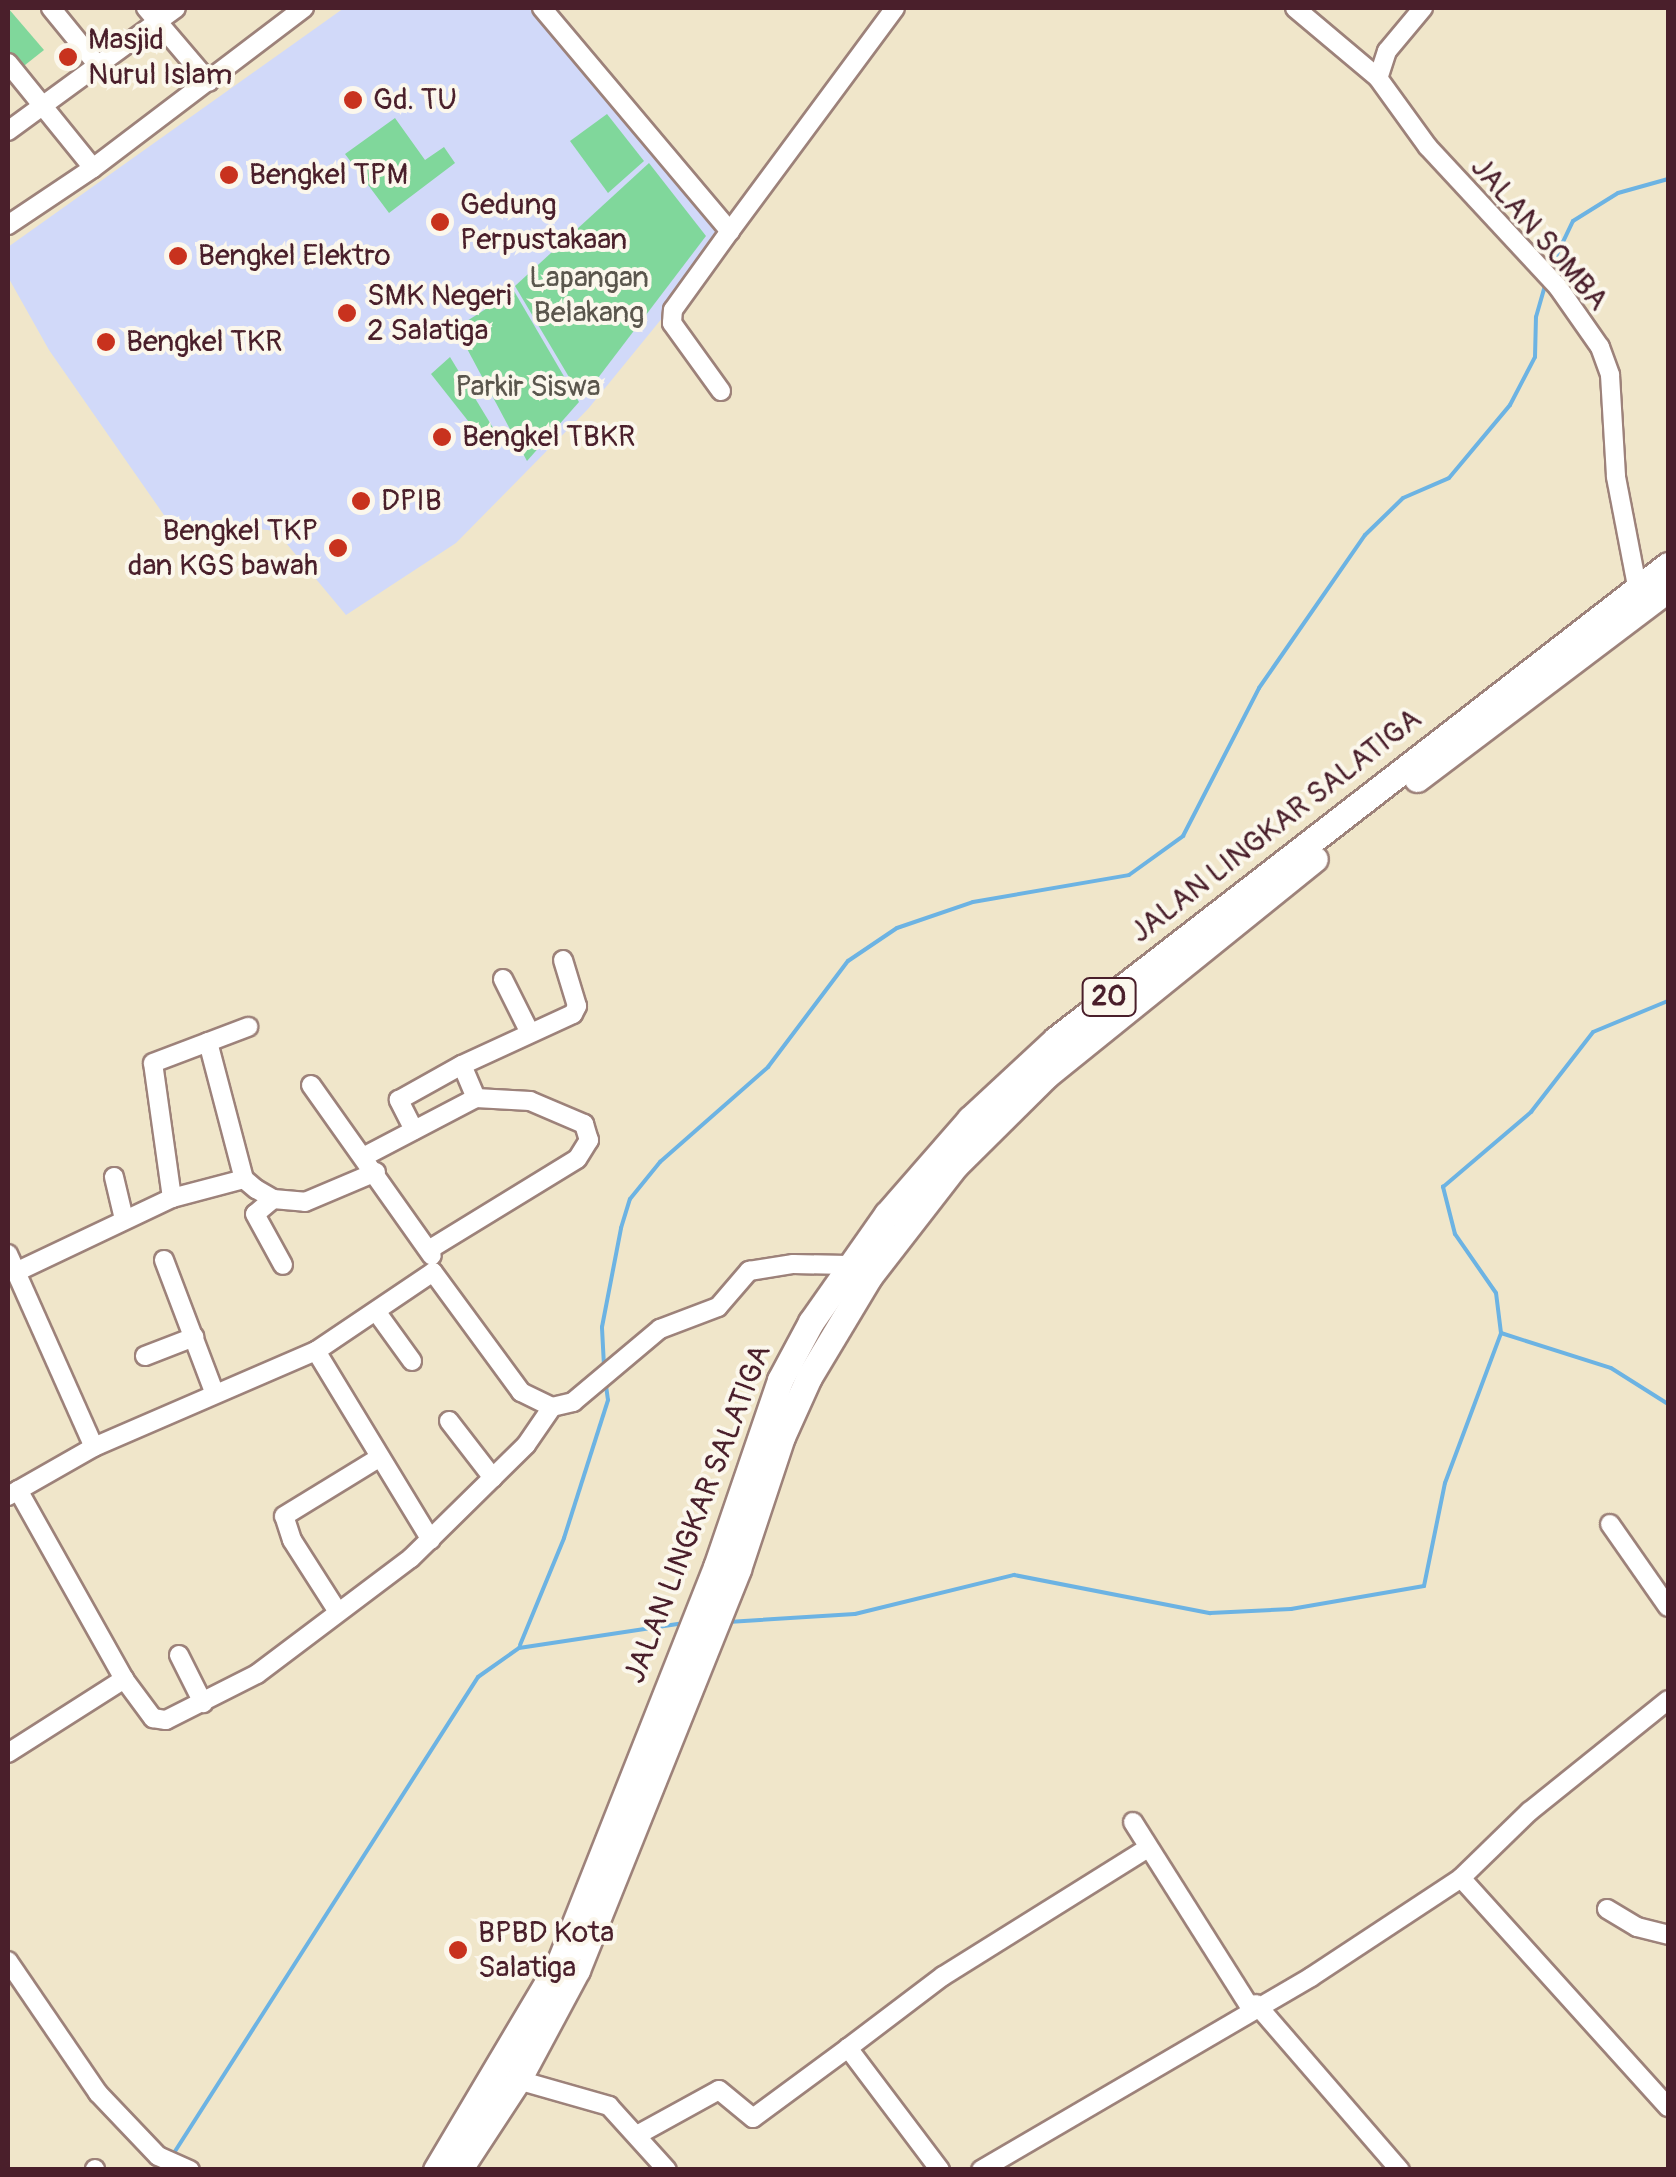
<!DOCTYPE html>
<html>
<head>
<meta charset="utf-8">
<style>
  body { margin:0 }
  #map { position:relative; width:1676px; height:2177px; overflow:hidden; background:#f0e6ca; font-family:Pangolin,sans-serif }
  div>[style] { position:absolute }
  .built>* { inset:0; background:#d1d9f9 }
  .green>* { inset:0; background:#80d79b }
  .stream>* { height:4px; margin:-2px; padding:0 2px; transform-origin:2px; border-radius:2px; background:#6cb3e3 }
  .roads { filter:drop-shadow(2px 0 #9d827a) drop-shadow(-2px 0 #9d827a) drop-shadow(0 2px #9d827a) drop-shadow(0 -2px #9d827a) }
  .minor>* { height:18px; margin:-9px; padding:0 9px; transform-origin:9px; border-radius:9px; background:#fff }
  .highway>* { height:25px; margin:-12.5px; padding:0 12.5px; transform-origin:12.5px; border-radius:12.5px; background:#fff }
  .dots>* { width:28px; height:28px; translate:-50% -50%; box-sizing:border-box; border:5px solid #fbf7ec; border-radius:50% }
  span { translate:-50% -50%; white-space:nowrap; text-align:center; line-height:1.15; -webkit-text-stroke:8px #fbf7ec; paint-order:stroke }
  .shield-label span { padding:2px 8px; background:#fbf7ec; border:2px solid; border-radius:8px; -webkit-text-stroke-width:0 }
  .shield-label { font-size:28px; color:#4a1f2b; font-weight:700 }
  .poi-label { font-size:30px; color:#4a1f2b }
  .left { translate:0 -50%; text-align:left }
  .right { translate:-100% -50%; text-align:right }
  .street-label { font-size:30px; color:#4a1f2b }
  .park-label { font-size:30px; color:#5a564d }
  .frame { position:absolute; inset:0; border:10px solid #4a1f2b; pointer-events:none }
</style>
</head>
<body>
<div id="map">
  <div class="built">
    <i style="clip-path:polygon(344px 8px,537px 8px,725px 241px,588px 409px,456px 543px,346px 615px,276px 531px,166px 518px,49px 350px,8px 277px,8px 247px)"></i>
  </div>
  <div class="green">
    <i style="clip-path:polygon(8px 8px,44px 50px,20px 69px,8px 54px)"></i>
    <i style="clip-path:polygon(607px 114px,644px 161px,608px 193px,570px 141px)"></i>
    <i style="clip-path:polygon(395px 118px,425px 160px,444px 147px,455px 163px,389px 213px,345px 154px)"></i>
    <i style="clip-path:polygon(649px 163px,706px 236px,582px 399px,515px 286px)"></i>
    <i style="clip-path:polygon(514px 291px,579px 402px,527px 461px,456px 328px)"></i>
    <i style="clip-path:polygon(450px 357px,501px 441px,491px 450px,431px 374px)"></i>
  </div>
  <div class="stream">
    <i style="left:1550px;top:269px;width:53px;rotate:-64.4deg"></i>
    <i style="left:1573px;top:221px;width:53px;rotate:-31.9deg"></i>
    <i style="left:1618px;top:193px;width:52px;rotate:-15.6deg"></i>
    <i style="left:1501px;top:1333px;width:115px;rotate:17.7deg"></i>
    <i style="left:1611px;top:1368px;width:67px;rotate:32.3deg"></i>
    <i style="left:604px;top:1366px;width:39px;rotate:-93deg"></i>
    <i style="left:602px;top:1327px;width:101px;rotate:-79.1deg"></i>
    <i style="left:621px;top:1228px;width:30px;rotate:-73deg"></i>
    <i style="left:630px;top:1199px;width:48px;rotate:-51deg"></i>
    <i style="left:660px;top:1162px;width:144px;rotate:-41.3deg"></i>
    <i style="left:768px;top:1067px;width:133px;rotate:-53deg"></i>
    <i style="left:848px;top:961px;width:59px;rotate:-34deg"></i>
    <i style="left:897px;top:928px;width:80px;rotate:-18.9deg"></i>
    <i style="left:973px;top:902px;width:158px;rotate:-9.8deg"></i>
    <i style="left:1129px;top:875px;width:67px;rotate:-35.8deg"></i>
    <i style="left:1183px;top:836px;width:166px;rotate:-62.8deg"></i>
    <i style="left:1259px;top:688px;width:186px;rotate:-55.3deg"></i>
    <i style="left:1365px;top:535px;width:53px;rotate:-44.2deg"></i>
    <i style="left:1403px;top:498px;width:50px;rotate:-23.5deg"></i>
    <i style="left:1449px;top:478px;width:95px;rotate:-50.1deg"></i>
    <i style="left:1510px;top:405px;width:54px;rotate:-62.5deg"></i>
    <i style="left:1535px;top:357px;width:40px;rotate:-88.6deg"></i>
    <i style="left:1536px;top:317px;width:35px;rotate:-74deg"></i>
    <i style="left:728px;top:1622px;width:127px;rotate:-3.6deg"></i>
    <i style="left:855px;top:1614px;width:164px;rotate:-13.8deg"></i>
    <i style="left:1014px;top:1575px;width:200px;rotate:11deg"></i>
    <i style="left:1210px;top:1613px;width:81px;rotate:-2.8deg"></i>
    <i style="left:1291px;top:1609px;width:135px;rotate:-9.8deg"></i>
    <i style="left:1424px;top:1586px;width:105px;rotate:-78.5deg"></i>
    <i style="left:1445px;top:1483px;width:160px;rotate:-69.5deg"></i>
    <i style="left:1501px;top:1333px;width:40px;rotate:-97.1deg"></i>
    <i style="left:1496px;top:1293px;width:72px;rotate:-124.8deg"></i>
    <i style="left:1455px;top:1234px;width:49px;rotate:-104.3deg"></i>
    <i style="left:1443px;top:1187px;width:116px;rotate:-40.4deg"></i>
    <i style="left:1531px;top:1112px;width:101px;rotate:-52.2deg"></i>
    <i style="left:1593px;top:1032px;width:81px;rotate:-22.5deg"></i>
    <i style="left:520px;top:1645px;width:116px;rotate:-67.6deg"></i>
    <i style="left:564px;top:1538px;width:145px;rotate:-72.3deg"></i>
    <i style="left:608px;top:1400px;width:15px;rotate:-98deg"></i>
    <i style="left:172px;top:2156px;width:568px;rotate:-57.43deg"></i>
    <i style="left:478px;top:1677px;width:50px;rotate:-35.3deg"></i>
    <i style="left:519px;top:1648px;width:167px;rotate:-8.6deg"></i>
  </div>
  <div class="roads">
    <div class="minor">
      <i style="left:51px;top:8px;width:77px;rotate:50.8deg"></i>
      <i style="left:146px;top:8px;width:97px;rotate:49.6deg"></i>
      <i style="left:542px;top:8px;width:292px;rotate:49.9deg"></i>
      <i style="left:730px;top:231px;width:277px;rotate:-53.5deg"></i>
      <i style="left:1295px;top:8px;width:109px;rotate:40.1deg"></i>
      <i style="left:1423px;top:8px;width:56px;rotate:129.9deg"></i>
      <i style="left:1387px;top:51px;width:28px;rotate:108deg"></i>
      <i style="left:1378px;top:78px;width:85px;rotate:54.1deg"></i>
      <i style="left:1428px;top:147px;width:191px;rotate:47.1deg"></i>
      <i style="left:1558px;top:287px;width:73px;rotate:55deg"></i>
      <i style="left:1600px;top:347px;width:30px;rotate:70deg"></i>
      <i style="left:1610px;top:375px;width:102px;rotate:86.6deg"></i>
      <i style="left:1616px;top:477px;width:121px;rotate:79.1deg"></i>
      <i style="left:8px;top:63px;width:135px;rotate:51deg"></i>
      <i style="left:8px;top:131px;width:208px;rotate:-36.2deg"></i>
      <i style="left:8px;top:225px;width:102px;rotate:-33.8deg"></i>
      <i style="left:93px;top:168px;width:265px;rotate:-37.2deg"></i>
      <i style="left:721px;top:391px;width:84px;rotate:-125.8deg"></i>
      <i style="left:672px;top:323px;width:13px;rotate:-86deg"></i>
      <i style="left:673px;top:310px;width:97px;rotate:-54.2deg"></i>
      <i style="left:503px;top:979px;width:60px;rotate:63.4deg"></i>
      <i style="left:208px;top:1042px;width:142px;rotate:75.3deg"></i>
      <i style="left:244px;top:1179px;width:16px;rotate:40deg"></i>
      <i style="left:256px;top:1189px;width:20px;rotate:30deg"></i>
      <i style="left:273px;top:1199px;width:32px;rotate:5deg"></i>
      <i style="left:305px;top:1202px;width:77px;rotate:-22.9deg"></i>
      <i style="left:462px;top:1065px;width:122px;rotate:-24.7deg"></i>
      <i style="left:573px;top:1014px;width:9px;rotate:-63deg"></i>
      <i style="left:577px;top:1006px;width:48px;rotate:-106.9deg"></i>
      <i style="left:311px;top:1085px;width:209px;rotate:54.7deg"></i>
      <i style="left:414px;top:1130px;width:34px;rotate:-117deg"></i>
      <i style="left:399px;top:1100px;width:72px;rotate:-29.1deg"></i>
      <i style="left:462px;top:1065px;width:36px;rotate:67deg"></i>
      <i style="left:365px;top:1156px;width:125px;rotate:-27.6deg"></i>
      <i style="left:476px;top:1098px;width:54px;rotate:3.2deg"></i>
      <i style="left:530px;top:1101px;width:59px;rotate:23.1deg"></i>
      <i style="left:584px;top:1124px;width:17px;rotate:73deg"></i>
      <i style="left:589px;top:1140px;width:22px;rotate:122deg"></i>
      <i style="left:577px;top:1159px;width:172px;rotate:148.5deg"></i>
      <i style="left:114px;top:1177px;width:43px;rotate:76.6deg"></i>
      <i style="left:172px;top:1198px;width:136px;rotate:-98deg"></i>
      <i style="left:153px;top:1063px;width:102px;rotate:-20.8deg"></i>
      <i style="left:273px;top:1199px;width:23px;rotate:140deg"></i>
      <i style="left:255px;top:1214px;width:58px;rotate:61.2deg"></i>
      <i style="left:8px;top:1254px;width:211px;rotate:66deg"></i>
      <i style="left:164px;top:1260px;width:143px;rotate:69.2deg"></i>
      <i style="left:16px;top:1272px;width:173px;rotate:-25.4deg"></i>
      <i style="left:172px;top:1198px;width:74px;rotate:-14.8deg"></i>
      <i style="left:378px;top:1314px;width:58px;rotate:54.1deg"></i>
      <i style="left:316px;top:1351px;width:221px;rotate:58.7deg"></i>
      <i style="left:145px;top:1356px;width:53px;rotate:-21.2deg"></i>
      <i style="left:449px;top:1421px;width:72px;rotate:52.3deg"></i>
      <i style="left:18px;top:1490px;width:217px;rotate:60.7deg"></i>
      <i style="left:124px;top:1679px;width:49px;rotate:53.4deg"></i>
      <i style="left:153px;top:1718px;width:13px;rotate:9deg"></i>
      <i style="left:166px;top:1720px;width:102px;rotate:-26.8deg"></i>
      <i style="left:257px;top:1674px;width:193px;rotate:-37deg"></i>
      <i style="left:411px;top:1558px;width:161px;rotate:-44.5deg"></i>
      <i style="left:526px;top:1445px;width:46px;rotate:-55.6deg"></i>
      <i style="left:8px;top:1496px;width:99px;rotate:-29.7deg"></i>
      <i style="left:94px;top:1447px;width:242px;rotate:-23.4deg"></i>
      <i style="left:316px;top:1351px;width:141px;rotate:-34deg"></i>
      <i style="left:433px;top:1272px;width:149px;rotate:53.7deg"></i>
      <i style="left:521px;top:1392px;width:34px;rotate:26deg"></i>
      <i style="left:552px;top:1407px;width:22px;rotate:-13deg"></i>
      <i style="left:573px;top:1402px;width:114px;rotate:-40deg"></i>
      <i style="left:660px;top:1329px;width:62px;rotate:-20.8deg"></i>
      <i style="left:718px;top:1307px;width:48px;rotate:-49.3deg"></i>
      <i style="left:749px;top:1271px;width:45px;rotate:-9deg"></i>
      <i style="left:793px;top:1264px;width:55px;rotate:1deg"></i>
      <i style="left:848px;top:1265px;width:12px;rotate:31deg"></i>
      <i style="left:1610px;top:1524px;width:101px;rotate:55.1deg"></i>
      <i style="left:338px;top:1612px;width:85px;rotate:-122.6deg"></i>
      <i style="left:292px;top:1540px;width:25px;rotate:-108deg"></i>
      <i style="left:284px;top:1516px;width:109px;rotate:-31.5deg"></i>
      <i style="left:179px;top:1655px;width:54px;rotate:63.4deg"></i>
      <i style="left:8px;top:1753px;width:138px;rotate:-32.5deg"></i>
      <i style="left:1133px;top:1822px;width:219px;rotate:57.7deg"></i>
      <i style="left:1461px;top:1878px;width:309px;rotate:47.9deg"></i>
      <i style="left:1607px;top:1909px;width:35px;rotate:31deg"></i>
      <i style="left:1637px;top:1927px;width:32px;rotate:14deg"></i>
      <i style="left:8px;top:1961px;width:160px;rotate:55.7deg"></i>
      <i style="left:98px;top:2093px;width:87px;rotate:46.4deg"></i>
      <i style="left:158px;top:2156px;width:35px;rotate:24deg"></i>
      <i style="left:1256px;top:2004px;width:220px;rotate:49.1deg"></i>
      <i style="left:518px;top:2080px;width:95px;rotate:15.9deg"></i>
      <i style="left:609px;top:2106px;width:86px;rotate:47.8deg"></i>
      <i style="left:639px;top:2134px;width:91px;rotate:-28.8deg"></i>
      <i style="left:719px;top:2090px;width:44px;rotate:39.5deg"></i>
      <i style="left:753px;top:2118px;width:118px;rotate:-36.4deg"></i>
      <i style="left:95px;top:2170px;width:1px;rotate:-90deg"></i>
      <i style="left:940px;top:2170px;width:153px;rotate:-127deg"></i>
      <i style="left:848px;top:2048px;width:119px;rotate:-37.2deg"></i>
      <i style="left:943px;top:1976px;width:239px;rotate:-32deg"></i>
      <i style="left:981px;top:2170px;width:382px;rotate:-30.3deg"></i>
      <i style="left:1311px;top:1977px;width:180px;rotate:-33.4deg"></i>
      <i style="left:1461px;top:1878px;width:96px;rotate:-44.2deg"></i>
      <i style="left:1530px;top:1811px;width:177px;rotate:-38.8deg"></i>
    </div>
    <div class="highway">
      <i style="left:1417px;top:779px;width:315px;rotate:-37.1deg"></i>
      <i style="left:436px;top:2170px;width:243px;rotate:-59.3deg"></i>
      <i style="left:560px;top:1961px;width:424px;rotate:-68.4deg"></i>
      <i style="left:716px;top:1567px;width:198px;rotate:-71.1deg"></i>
      <i style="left:780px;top:1380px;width:66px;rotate:-61.9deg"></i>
      <i style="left:811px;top:1322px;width:132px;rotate:-54.9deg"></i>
      <i style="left:887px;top:1214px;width:126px;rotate:-48.9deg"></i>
      <i style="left:970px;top:1119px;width:117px;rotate:-42.9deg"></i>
      <i style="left:1056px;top:1039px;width:774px;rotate:-37.76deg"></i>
      <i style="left:459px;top:2170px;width:108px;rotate:-56.8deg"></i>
      <i style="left:518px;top:2080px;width:125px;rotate:-61.8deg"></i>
      <i style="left:577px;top:1970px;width:432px;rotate:-68.1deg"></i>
      <i style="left:738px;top:1569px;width:139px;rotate:-71.6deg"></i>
      <i style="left:782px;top:1437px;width:66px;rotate:-65.8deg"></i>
      <i style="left:809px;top:1377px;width:117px;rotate:-59deg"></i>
      <i style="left:869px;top:1277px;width:142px;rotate:-52.2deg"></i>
      <i style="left:956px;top:1165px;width:128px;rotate:-44.7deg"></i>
      <i style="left:1047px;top:1075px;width:344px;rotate:-38.9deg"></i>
    </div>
  </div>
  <div class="dots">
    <i style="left:68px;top:57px;background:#c8321e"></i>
    <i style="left:353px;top:100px;background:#c8321e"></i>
    <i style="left:229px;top:175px;background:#c8321e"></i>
    <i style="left:440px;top:222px;background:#c8321e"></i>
    <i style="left:178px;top:256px;background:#c8321e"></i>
    <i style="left:347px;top:313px;background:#c8321e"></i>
    <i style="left:106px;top:342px;background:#c8321e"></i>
    <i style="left:442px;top:437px;background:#c8321e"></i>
    <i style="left:361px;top:501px;background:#c8321e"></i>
    <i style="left:338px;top:548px;background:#c8321e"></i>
    <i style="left:458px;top:1950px;background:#c8321e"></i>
  </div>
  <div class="shield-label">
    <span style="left:1109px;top:997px">20</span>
  </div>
  <div class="poi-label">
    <span class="left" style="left:88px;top:57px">Masjid<br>Nurul Islam</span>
    <span class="left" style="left:373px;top:100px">Gd. TU</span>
    <span class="left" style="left:249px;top:175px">Bengkel TPM</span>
    <span class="left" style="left:460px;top:222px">Gedung<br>Perpustakaan</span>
    <span class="left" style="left:198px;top:256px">Bengkel Elektro</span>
    <span class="left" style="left:367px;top:313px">SMK Negeri<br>2 Salatiga</span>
    <span class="left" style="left:126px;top:342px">Bengkel TKR</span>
    <span class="left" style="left:462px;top:437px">Bengkel TBKR</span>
    <span class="left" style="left:381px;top:501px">DPIB</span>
    <span class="right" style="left:318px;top:548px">Bengkel TKP<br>dan KGS bawah</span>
    <span class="left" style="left:478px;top:1950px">BPBD Kota<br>Salatiga</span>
  </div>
  <div class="street-label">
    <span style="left:1539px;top:234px;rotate:49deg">JALAN SOMBA</span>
    <span style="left:1276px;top:826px;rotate:-38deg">JALAN LINGKAR SALATIGA</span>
    <span style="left:698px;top:1514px;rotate:-69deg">JALAN LINGKAR SALATIGA</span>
  </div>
  <div class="park-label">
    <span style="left:589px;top:295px">Lapangan<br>Belakang</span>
    <span style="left:528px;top:387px">Parkir Siswa</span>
  </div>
  <div class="frame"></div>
</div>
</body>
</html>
